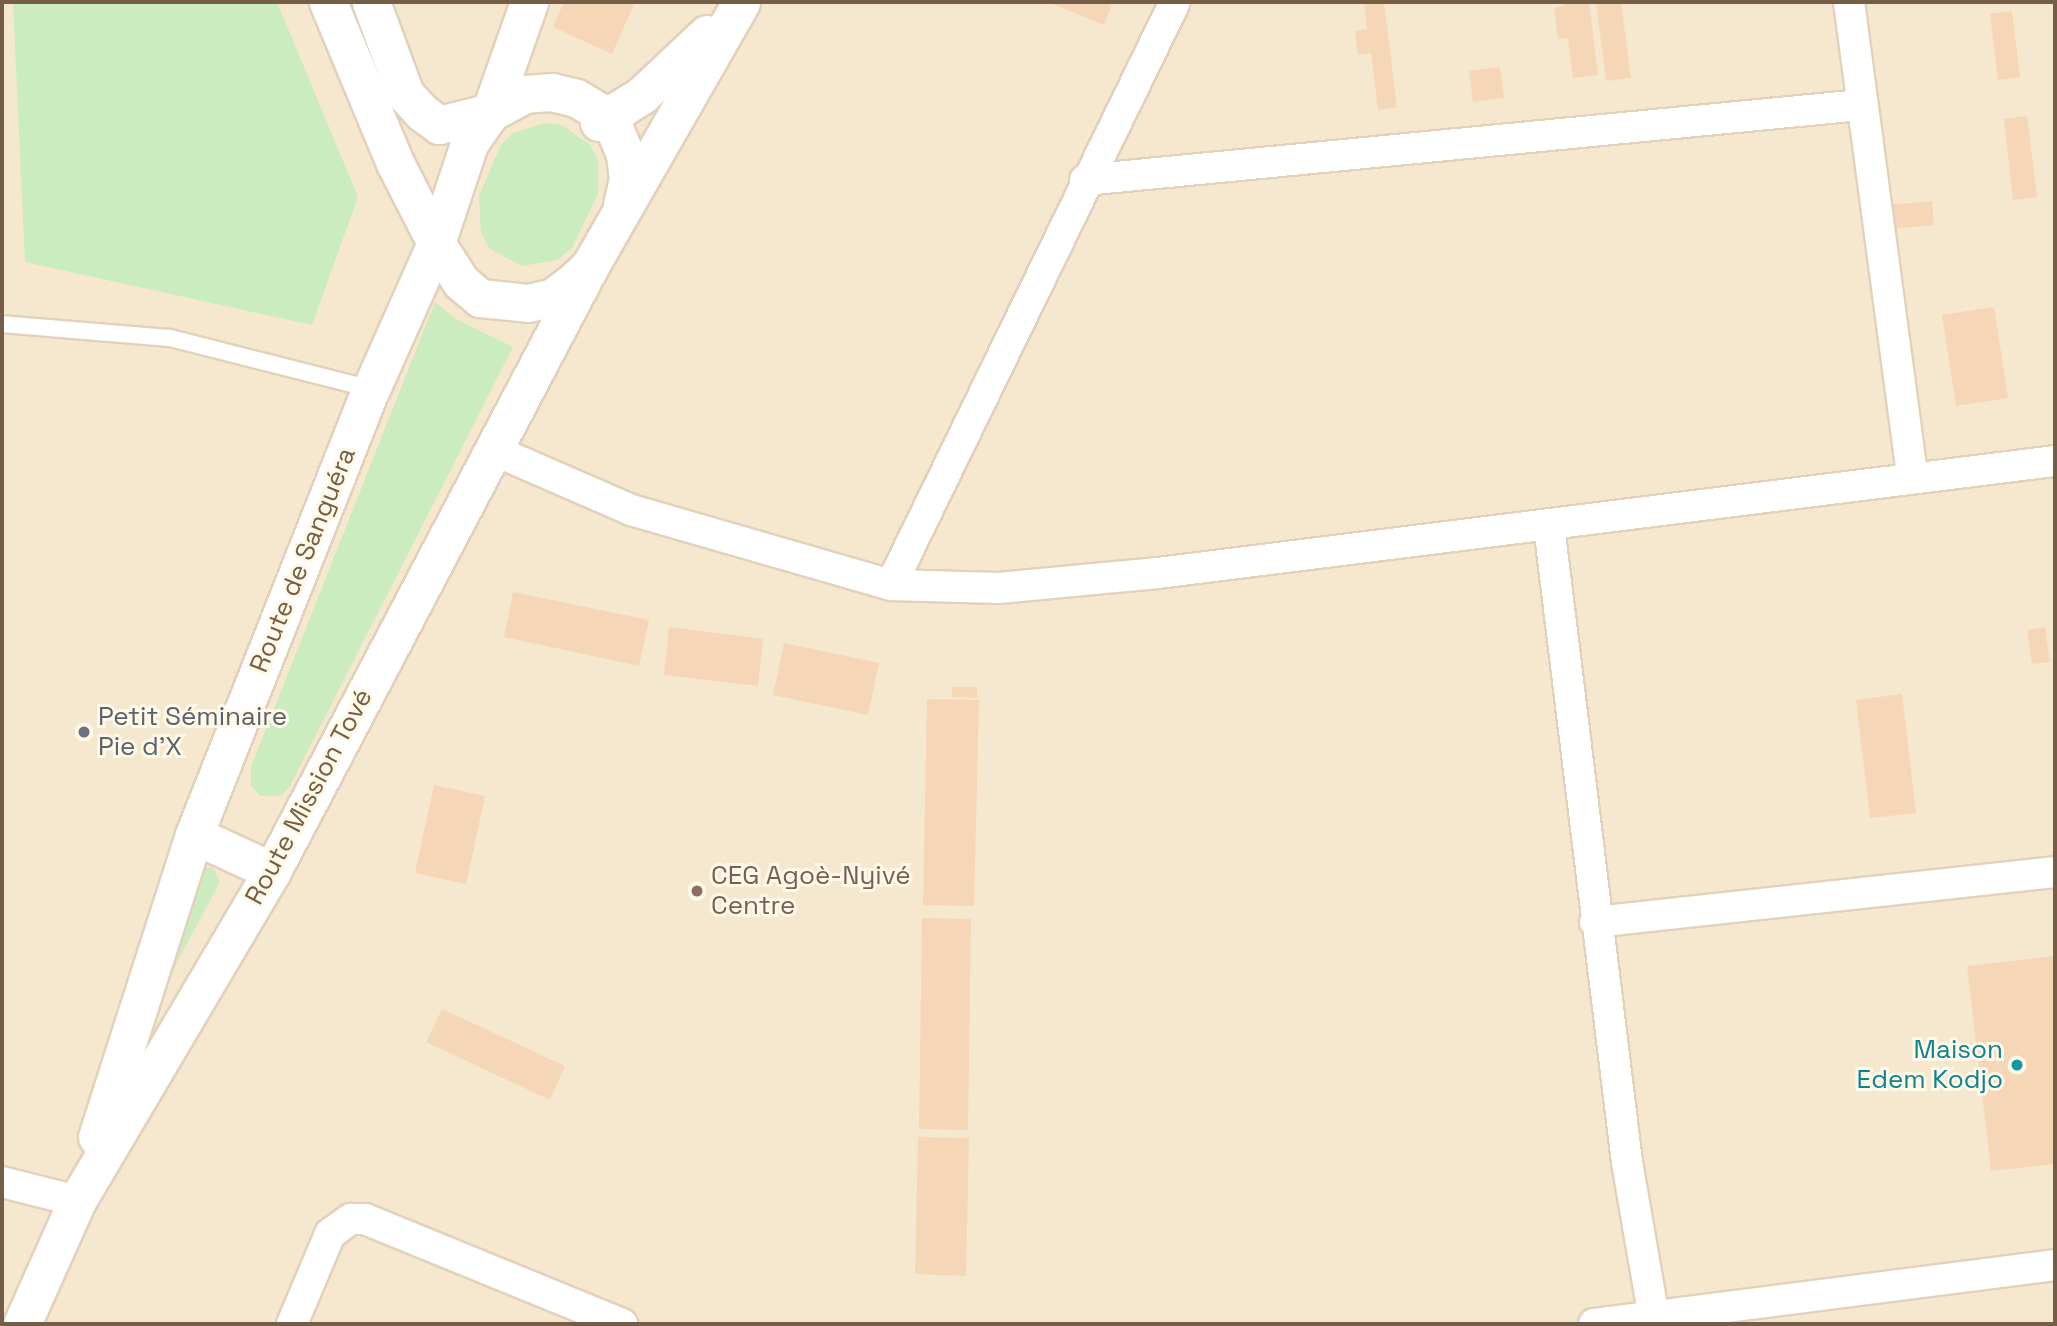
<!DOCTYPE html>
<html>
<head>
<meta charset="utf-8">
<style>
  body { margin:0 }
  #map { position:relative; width:2057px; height:1326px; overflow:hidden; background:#fef6e0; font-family:"Space Grotesk",sans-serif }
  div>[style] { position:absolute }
  .residential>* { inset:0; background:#f6e8ce }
  .green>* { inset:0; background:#cbecbe }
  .building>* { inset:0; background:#f5d6b6 }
  .roads { filter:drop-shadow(2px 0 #e2d2bc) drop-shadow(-2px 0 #e2d2bc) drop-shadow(0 2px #e2d2bc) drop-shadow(0 -2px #e2d2bc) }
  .service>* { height:16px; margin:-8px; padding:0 8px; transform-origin:8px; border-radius:8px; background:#fff }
  .minor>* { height:30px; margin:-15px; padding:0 15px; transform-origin:15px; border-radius:15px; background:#fff }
  .tertiary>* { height:37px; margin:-18.5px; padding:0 18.5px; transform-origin:18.5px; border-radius:18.5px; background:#fff }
  .dots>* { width:19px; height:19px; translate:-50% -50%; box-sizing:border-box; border:4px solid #fff9e8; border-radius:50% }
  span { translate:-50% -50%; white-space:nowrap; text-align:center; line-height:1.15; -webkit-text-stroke:6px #fff9e8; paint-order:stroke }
  .street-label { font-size:26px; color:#765d46 }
  .worship-label { font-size:26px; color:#5b616d }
  .left { translate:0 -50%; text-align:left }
  .education-label { font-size:26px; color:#785e54 }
  .culture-label { font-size:26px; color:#0d838f }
  .right { translate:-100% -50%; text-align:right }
  .frame { position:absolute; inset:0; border:4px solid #765d46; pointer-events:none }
</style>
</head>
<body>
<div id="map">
  <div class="residential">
    <i style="clip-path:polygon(2px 2px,2055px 2px,2055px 1324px,2px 1324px)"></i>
  </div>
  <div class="green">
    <i style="clip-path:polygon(13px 2px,277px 2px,358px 197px,312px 325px,25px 262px)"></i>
    <i style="clip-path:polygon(545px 123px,562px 125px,590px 145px,598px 160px,598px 194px,572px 248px,557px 260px,522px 266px,490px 249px,481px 233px,479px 196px,501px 145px,513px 133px)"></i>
    <i style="clip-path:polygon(435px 302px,456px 319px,513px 347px,290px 786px,281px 796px,260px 796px,251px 786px,251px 767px)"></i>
    <i style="clip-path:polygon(200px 867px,213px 868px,220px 882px,166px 983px)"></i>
  </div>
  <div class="building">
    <i style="clip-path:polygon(564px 2px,635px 2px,612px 54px,553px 27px)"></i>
    <i style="clip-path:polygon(1048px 2px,1113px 2px,1104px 25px)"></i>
    <i style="clip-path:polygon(1364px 2px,1384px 2px,1397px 107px,1378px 110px,1371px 53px,1358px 55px,1355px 31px,1367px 29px)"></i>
    <i style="clip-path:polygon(1564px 2px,1589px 2px,1598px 75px,1573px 78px,1568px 38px,1558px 39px,1554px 8px,1564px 6px)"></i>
    <i style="clip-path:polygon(1596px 2px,1621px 2px,1631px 78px,1606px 81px)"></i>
    <i style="clip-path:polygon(2012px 11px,2020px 77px,1998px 80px,1990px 14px)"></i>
    <i style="clip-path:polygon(1500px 67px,1504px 98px,1473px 102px,1469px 71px)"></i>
    <i style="clip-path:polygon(2027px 116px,2037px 197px,2013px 200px,2004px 119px)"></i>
    <i style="clip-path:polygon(1932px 201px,1934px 225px,1889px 229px,1888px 205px)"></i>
    <i style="clip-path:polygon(1994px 307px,2008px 398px,1956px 406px,1942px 315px)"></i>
    <i style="clip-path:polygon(513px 592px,649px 620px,639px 666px,504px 637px)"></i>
    <i style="clip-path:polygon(669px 627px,763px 639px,758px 686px,664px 675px)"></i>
    <i style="clip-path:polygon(2045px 627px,2050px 662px,2032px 664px,2027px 630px)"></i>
    <i style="clip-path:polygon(784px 643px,879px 663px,868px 715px,773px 695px)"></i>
    <i style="clip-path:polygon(952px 687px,977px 687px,977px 698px,952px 697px)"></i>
    <i style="clip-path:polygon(1902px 694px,1916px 813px,1870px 818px,1856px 700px)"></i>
    <i style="clip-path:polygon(927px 699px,979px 700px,974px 906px,923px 905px)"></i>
    <i style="clip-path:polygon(434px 785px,485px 796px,466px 884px,415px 873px)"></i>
    <i style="clip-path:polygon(922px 918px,971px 919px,968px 1130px,919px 1129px)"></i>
    <i style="clip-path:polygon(2055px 956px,2055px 1164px,1991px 1171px,1967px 966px)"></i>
    <i style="clip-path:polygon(442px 1009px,565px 1066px,550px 1100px,426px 1042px)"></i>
    <i style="clip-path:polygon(918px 1137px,969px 1138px,966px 1276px,915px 1274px)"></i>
  </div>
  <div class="roads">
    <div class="service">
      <i style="left:2px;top:324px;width:169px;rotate:4.8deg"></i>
      <i style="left:170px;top:338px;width:207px;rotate:14.2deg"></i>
    </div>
    <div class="minor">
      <i style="left:1849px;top:2px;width:479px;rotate:82.4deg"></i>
      <i style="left:1085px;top:180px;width:780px;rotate:-5.52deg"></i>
      <i style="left:491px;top:449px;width:153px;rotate:23.5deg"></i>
      <i style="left:631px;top:510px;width:271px;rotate:16.1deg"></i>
      <i style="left:891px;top:585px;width:108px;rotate:1.6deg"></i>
      <i style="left:999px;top:588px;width:160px;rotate:-5.4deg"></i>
      <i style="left:1158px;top:573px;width:904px;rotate:-7.12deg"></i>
      <i style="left:1549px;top:526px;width:641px;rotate:83.01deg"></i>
      <i style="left:1627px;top:1162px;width:164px;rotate:80.2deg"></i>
      <i style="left:891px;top:585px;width:648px;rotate:-64.03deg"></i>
      <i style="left:1595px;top:922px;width:463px;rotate:-6.2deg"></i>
      <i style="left:2px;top:1182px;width:77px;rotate:14.2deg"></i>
      <i style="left:292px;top:1324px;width:98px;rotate:-67.1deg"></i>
      <i style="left:330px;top:1234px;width:26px;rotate:-36deg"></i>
      <i style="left:351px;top:1219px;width:14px"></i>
      <i style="left:365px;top:1219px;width:278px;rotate:22.2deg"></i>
      <i style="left:1594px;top:1324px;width:465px;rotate:-7.3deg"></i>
    </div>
    <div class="tertiary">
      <i style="left:328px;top:2px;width:174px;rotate:67.4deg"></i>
      <i style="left:395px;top:163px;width:90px;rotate:62.9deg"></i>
      <i style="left:371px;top:2px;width:98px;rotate:69.7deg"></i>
      <i style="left:405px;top:94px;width:26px;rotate:47deg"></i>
      <i style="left:423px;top:113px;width:20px;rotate:37deg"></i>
      <i style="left:439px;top:125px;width:54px;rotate:-14deg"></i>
      <i style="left:598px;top:111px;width:11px;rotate:85deg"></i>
      <i style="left:599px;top:122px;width:51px;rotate:-32.1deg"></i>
      <i style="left:642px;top:95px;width:89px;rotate:-43.2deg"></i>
      <i style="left:490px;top:113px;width:118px;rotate:-70.6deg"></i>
      <i style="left:622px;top:205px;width:27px;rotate:-77deg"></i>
      <i style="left:628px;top:179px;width:25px;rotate:-97deg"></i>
      <i style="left:625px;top:154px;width:26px;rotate:-113deg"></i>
      <i style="left:615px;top:130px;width:25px;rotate:-132deg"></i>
      <i style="left:598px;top:111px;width:26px;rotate:-149deg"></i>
      <i style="left:576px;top:98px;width:25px;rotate:-166deg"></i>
      <i style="left:552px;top:92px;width:27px;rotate:176deg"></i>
      <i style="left:525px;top:94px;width:38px;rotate:152deg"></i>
      <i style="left:491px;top:112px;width:39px;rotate:125deg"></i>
      <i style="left:469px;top:144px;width:104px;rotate:108.4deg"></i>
      <i style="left:436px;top:243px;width:46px;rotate:57.3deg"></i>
      <i style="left:461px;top:282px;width:25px;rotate:40deg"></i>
      <i style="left:480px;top:298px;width:48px;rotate:5.9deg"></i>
      <i style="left:528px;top:303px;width:26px;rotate:-13deg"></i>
      <i style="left:553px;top:297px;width:25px;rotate:-37deg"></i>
      <i style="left:573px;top:282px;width:23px;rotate:-43deg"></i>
      <i style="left:590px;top:266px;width:304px;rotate:-60.2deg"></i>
      <i style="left:194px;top:835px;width:86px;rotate:24.8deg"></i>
      <i style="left:97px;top:1137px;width:317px;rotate:-72.2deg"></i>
      <i style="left:194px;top:835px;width:480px;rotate:-68.4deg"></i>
      <i style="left:371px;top:389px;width:160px;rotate:-66deg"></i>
      <i style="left:22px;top:1324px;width:135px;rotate:-65.9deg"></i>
      <i style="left:77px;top:1201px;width:383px;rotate:-59.4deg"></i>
      <i style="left:272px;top:871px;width:683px;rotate:-62.27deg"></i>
    </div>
  </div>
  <div class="dots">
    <i style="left:84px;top:732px;background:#6b7280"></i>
    <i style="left:697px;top:891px;background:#8d6e63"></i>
    <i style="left:2017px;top:1065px;background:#0f9aa8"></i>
  </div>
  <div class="street-label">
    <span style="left:303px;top:560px;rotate:-68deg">Route de Sanguéra</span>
    <span style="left:309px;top:797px;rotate:-62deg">Route Mission Tové</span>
  </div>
  <div class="worship-label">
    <span class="left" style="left:98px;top:732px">Petit Séminaire<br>Pie d'X</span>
  </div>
  <div class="education-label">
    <span class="left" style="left:711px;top:891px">CEG Agoè-Nyivé<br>Centre</span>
  </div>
  <div class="culture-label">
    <span class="right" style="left:2003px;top:1065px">Maison<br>Edem Kodjo</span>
  </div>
  <div class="frame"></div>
</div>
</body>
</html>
